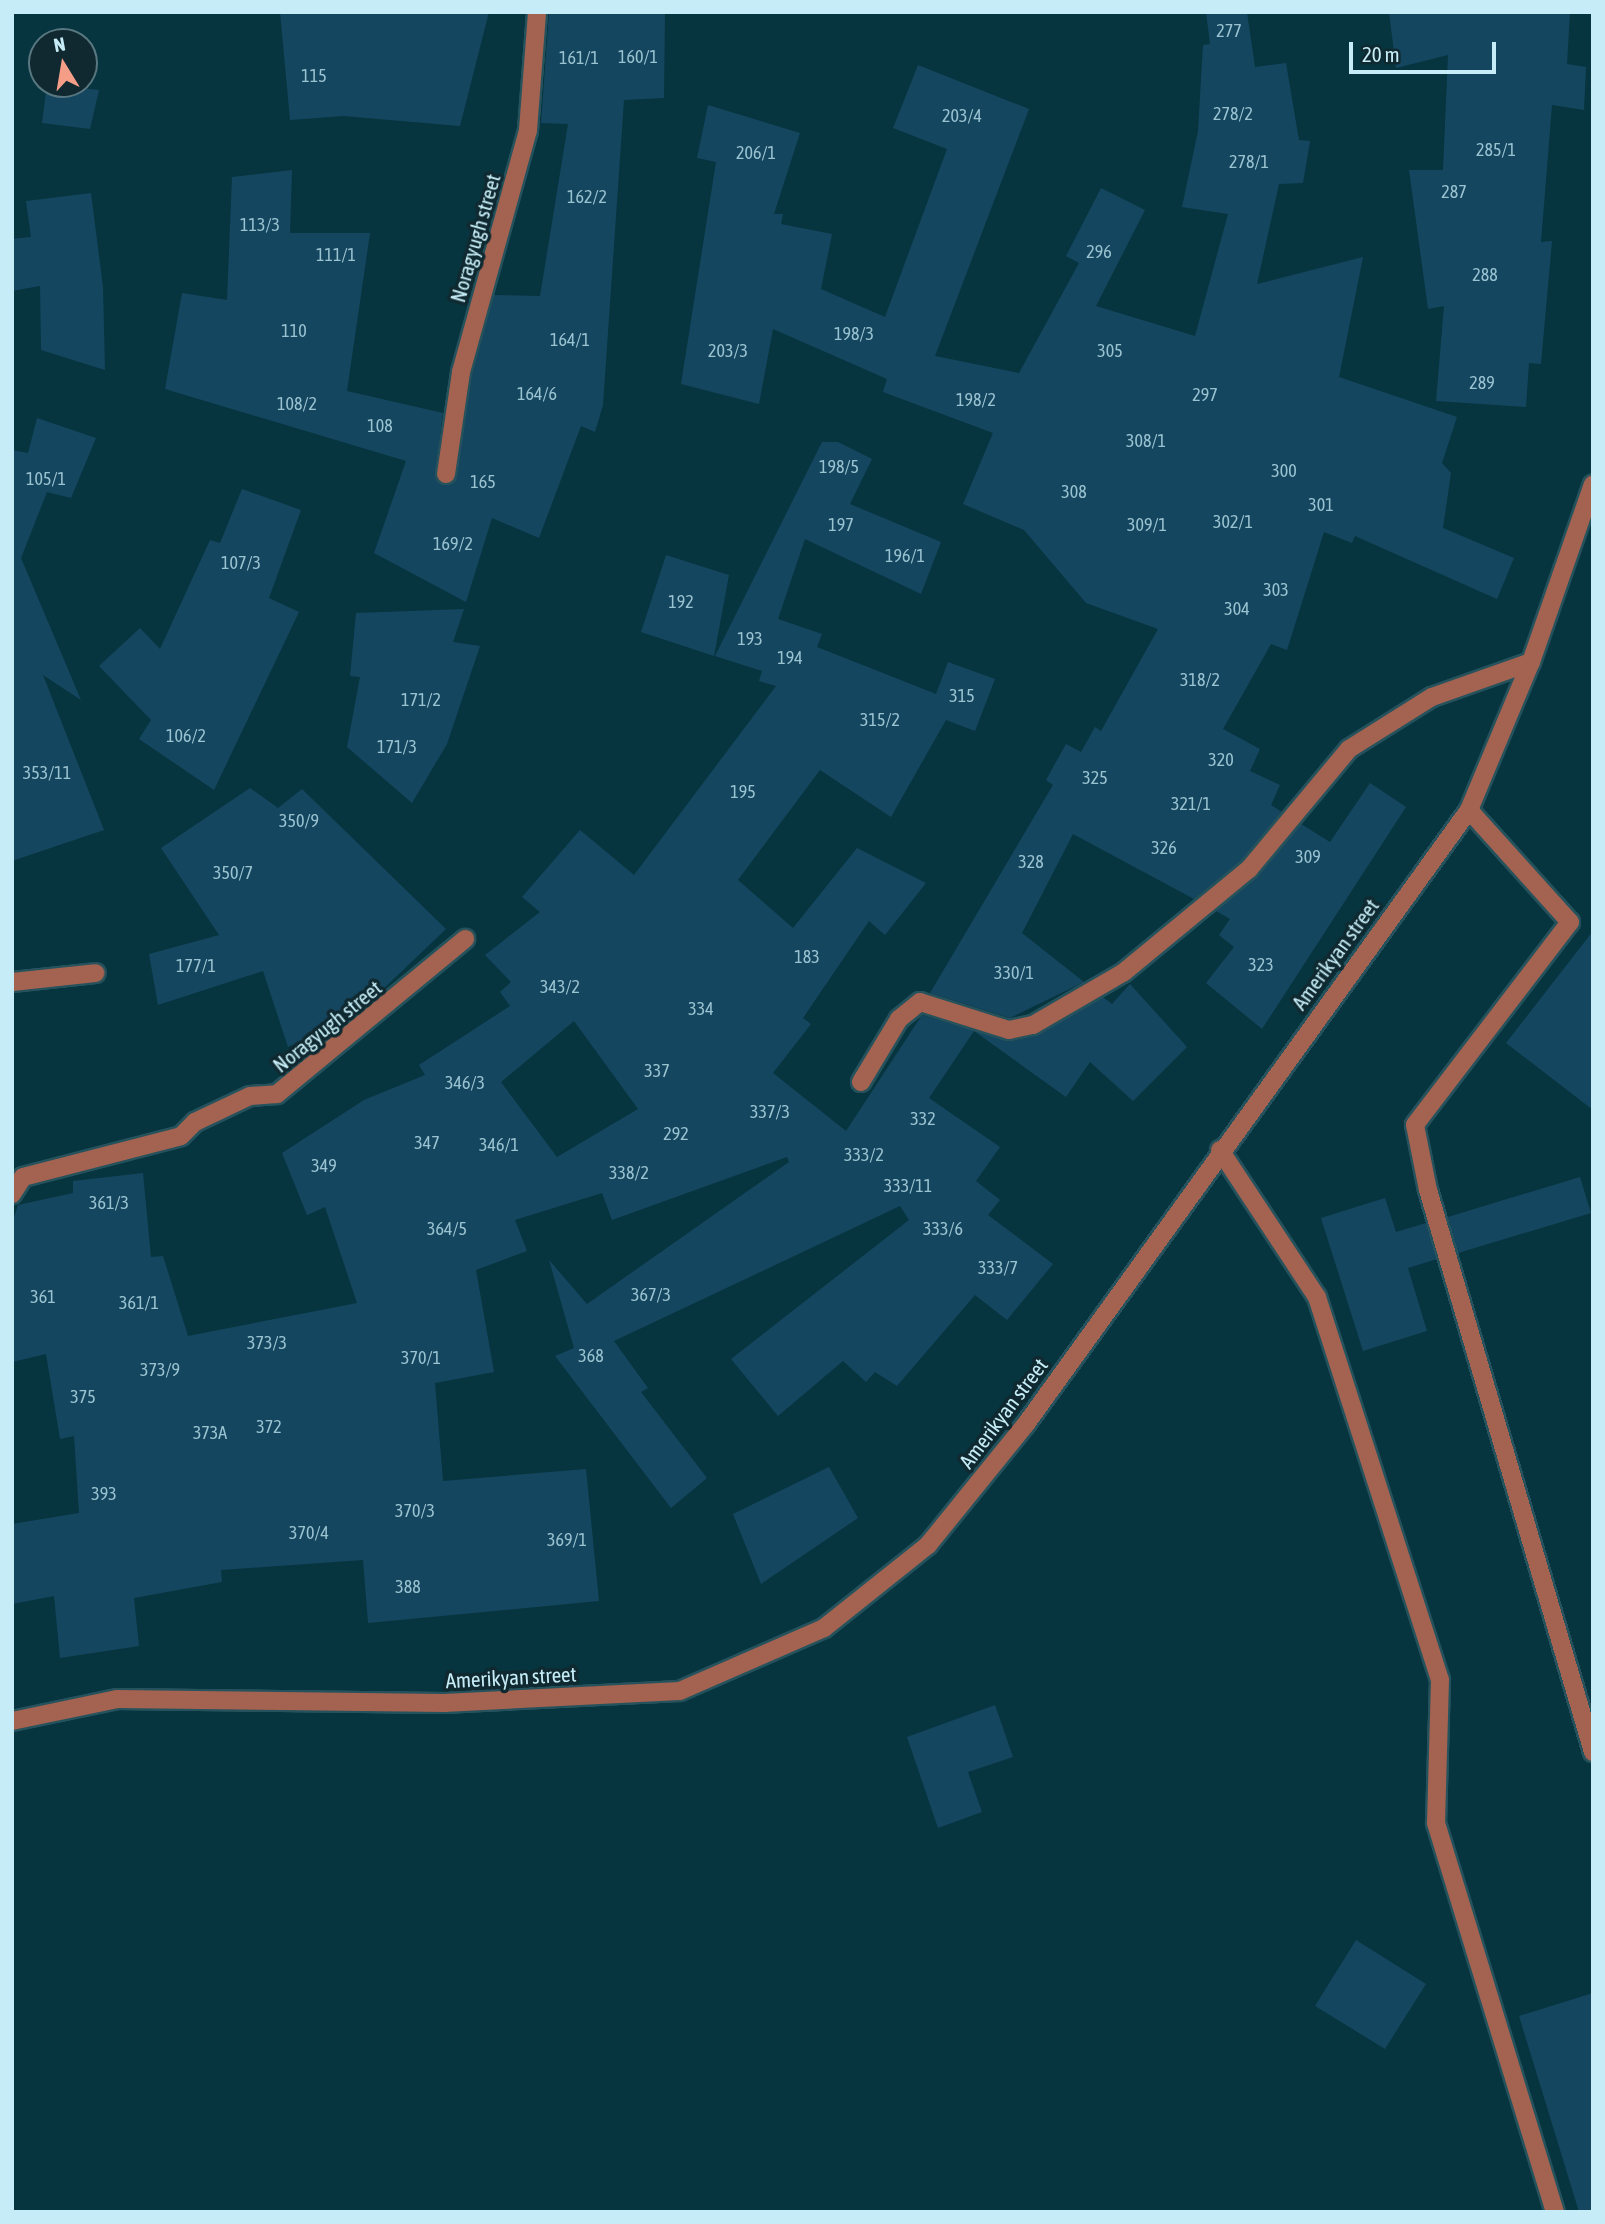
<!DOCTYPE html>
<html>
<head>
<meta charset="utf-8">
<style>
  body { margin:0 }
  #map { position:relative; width:1605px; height:2224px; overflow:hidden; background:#06353f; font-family:"Asap Condensed",sans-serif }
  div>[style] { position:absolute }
  .building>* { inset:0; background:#15465f }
  .roads { filter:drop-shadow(2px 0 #25525c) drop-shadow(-2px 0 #25525c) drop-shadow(0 2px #25525c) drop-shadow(0 -2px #25525c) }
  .minor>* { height:18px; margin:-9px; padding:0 9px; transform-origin:9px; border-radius:9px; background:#a46250 }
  span { translate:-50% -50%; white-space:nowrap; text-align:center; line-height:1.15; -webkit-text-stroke:7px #102930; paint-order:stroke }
  .number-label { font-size:18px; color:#9ac3d1 }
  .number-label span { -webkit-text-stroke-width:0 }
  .street-label { font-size:21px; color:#c6edf7 }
  .frame { position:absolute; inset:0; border:14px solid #c6edf7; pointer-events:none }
  .north { position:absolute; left:28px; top:28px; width:70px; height:70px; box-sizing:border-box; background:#102930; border:2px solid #597780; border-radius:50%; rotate:349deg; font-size:19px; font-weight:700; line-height:28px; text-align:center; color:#c6edf7 }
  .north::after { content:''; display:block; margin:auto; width:24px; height:32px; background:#f49e87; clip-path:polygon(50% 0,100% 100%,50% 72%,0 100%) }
  .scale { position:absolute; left:1349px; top:42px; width:147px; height:32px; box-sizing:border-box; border:4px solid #c6edf7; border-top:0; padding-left:9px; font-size:21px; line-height:24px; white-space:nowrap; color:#c6edf7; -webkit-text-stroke:5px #102930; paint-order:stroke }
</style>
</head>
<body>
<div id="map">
  <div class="building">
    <i style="clip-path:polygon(280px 12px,489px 12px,460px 126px,343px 116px,290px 120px)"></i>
    <i style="clip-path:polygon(549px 12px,665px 12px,664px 98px,624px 100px,603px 405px,595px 432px,581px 426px,539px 538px,492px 518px,466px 602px,374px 553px,406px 461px,165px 389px,182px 293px,227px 300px,232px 177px,292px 170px,290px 233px,370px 233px,347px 391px,443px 413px,435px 478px,444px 485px,454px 482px,472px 374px,494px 295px,540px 296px,568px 124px,541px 123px)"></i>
    <i style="clip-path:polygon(1206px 12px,1247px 12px,1255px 67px,1286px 63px,1299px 140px,1310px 141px,1303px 183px,1279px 184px,1257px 284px,1363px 257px,1339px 377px,1457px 417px,1442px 463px,1451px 473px,1443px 528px,1514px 558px,1497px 599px,1355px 536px,1352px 543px,1324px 532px,1287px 650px,1271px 644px,1223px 729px,1260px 749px,1250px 771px,1280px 785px,1271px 805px,1282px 812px,1241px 861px,1194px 899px,1073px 834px,1022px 933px,1084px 982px,1010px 1018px,930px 993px,1053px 785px,1046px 780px,1066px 744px,1081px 752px,1095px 727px,1101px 731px,1158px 629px,1086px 603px,1024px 530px,963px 504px,993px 433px,883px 392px,887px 379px,773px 329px,759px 404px,681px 384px,716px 162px,697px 158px,708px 105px,800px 133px,774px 214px,783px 214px,781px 224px,832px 234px,821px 289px,885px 317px,947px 149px,893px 128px,918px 65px,1029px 109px,935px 356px,1019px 373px,1079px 263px,1066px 256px,1101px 188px,1145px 210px,1096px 306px,1195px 336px,1228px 214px,1182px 207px,1198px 131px,1203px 45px,1210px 44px)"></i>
    <i style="clip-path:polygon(1389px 12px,1570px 12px,1567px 64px,1586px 67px,1584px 110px,1552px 105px,1541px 242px,1552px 241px,1541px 364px,1529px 363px,1526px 407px,1436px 401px,1444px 306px,1428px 309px,1409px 170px,1443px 170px,1448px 55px,1396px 68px)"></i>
    <i style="clip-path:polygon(47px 84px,99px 90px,90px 129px,42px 123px)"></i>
    <i style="clip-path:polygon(91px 193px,103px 287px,105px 370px,41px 350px,40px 286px,12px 291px,12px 239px,31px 237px,26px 201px)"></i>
    <i style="clip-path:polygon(37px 418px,96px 438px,71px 498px,47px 492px,21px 558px,81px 700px,43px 675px,104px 830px,12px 861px,12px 450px,28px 453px)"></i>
    <i style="clip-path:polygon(evenodd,822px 442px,838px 442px,872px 459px,850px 504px,941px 542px,921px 594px,805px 539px,778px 619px,822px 634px,817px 647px,936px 694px,948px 662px,995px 679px,975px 731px,946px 720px,891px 817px,820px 770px,738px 880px,793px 928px,857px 848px,926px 883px,885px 935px,869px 921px,803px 1018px,811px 1024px,773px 1073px,846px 1131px,922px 1015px,1011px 1041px,1038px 1035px,1103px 997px,1112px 1004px,1130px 984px,1187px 1047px,1133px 1101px,1090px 1062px,1066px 1097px,974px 1031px,929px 1098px,1000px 1147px,976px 1181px,1000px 1200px,988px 1215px,1053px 1264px,1007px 1320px,975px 1295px,897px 1386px,875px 1372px,866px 1382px,843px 1361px,778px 1416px,731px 1359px,909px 1220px,900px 1206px,614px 1341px,648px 1388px,641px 1392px,707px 1478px,671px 1508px,555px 1356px,574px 1348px,549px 1260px,587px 1304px,789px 1162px,787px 1157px,612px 1220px,602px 1193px,515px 1220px,527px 1251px,476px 1270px,494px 1372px,435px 1383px,443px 1481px,586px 1469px,599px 1601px,368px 1623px,363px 1560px,221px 1570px,222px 1582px,134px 1598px,139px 1646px,60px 1658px,54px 1596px,12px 1604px,12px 1524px,79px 1513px,74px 1436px,60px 1439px,46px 1354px,12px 1362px,12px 1223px,18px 1205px,73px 1193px,73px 1181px,143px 1173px,151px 1257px,163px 1256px,188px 1336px,357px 1303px,325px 1207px,307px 1215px,282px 1153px,364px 1100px,425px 1075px,419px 1065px,510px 1006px,500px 992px,511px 982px,485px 955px,540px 912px,522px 897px,580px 830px,634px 875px,776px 686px,759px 681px,762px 671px,715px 656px,822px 442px,574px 1021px,638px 1109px,557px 1157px,501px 1082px,574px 1021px)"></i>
    <i style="clip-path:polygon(242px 489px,301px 510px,269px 598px,299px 612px,214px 790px,139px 739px,151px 720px,99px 666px,140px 628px,160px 649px,210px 540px,220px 543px)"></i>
    <i style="clip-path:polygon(666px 555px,729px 575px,714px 656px,641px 632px)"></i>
    <i style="clip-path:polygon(464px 609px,453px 642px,480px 646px,447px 744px,412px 803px,347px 747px,360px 677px,350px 676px,356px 613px)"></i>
    <i style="clip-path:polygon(1370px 783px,1406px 807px,1262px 1029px,1206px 983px,1234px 947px,1219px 935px,1230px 919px,1216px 911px,1258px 876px,1301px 824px,1330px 842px)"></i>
    <i style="clip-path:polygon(250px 788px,278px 808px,302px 789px,446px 929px,357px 1014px,288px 1047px,263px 971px,158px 1005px,149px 954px,219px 935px,161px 848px)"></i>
    <i style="clip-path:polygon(1593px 931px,1593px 1110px,1506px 1043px)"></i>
    <i style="clip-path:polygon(1580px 1177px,1591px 1213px,1458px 1253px,1448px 1217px)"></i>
    <i style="clip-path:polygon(1385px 1198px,1396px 1232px,1426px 1223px,1437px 1259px,1408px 1268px,1427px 1331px,1363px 1351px,1321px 1218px)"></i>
    <i style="clip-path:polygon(829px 1467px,858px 1518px,761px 1584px,733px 1514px)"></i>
    <i style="clip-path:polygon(995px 1705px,1013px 1757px,968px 1772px,982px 1812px,938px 1828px,907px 1737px)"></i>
    <i style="clip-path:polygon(1356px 1940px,1426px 1984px,1385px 2049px,1315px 2006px)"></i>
    <i style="clip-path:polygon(1593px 1993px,1593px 2212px,1579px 2212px,1519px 2016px)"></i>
  </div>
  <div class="roads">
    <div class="minor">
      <i style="left:446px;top:474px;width:103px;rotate:-81.6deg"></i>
      <i style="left:461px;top:372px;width:251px;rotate:-74.5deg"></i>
      <i style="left:528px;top:130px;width:118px;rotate:-85.6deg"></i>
      <i style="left:1469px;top:810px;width:151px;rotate:48deg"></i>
      <i style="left:1570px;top:922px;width:255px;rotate:127.4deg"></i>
      <i style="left:1415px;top:1125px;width:66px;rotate:78.7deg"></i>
      <i style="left:1428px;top:1190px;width:586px;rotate:73.64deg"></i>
      <i style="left:12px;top:982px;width:84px;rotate:-6.1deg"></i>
      <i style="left:861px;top:1082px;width:74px;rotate:-58.9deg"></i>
      <i style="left:899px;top:1019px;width:27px;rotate:-39deg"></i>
      <i style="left:920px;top:1002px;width:93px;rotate:17.5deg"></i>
      <i style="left:1009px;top:1030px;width:25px;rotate:-12deg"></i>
      <i style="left:1033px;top:1025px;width:105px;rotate:-30.2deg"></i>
      <i style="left:1124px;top:972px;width:162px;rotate:-39.5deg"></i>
      <i style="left:1249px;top:869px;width:156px;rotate:-50.2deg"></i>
      <i style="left:1349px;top:749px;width:98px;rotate:-32.1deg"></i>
      <i style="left:1432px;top:697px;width:105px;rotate:-19.5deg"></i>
      <i style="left:1220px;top:1150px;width:176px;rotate:56.6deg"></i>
      <i style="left:1317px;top:1297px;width:402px;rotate:72.2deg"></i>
      <i style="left:1440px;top:1680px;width:143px;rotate:91.6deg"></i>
      <i style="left:1436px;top:1823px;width:407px;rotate:73deg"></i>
      <i style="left:12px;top:1194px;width:20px;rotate:-57deg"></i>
      <i style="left:23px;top:1177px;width:163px;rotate:-14.5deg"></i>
      <i style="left:181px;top:1136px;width:20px;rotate:-45deg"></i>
      <i style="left:195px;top:1122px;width:61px;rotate:-25.3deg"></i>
      <i style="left:250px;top:1096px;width:27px;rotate:-4deg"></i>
      <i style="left:277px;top:1094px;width:244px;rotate:-39.5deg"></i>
      <i style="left:12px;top:1721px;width:107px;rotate:-11.8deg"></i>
      <i style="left:117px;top:1699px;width:327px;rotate:0.7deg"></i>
      <i style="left:444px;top:1703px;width:236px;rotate:-2.9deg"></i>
      <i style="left:680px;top:1691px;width:157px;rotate:-23.6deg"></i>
      <i style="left:824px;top:1628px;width:133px;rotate:-38.6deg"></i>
      <i style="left:928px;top:1545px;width:156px;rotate:-51deg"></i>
      <i style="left:1026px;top:1424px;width:757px;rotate:-54.19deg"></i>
      <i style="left:1469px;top:810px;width:160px;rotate:-67.3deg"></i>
      <i style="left:1531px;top:662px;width:188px;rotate:-70.8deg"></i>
    </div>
  </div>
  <div class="number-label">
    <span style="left:1229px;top:31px">277</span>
    <span style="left:638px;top:57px">160/1</span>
    <span style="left:579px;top:58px">161/1</span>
    <span style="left:314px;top:76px">115</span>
    <span style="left:1233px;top:114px">278/2</span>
    <span style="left:962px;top:116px">203/4</span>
    <span style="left:1496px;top:150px">285/1</span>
    <span style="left:756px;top:153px">206/1</span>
    <span style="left:1249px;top:162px">278/1</span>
    <span style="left:1454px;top:192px">287</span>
    <span style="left:587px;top:197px">162/2</span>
    <span style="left:260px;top:225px">113/3</span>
    <span style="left:1099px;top:252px">296</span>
    <span style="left:336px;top:255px">111/1</span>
    <span style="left:1485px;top:275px">288</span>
    <span style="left:294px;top:331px">110</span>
    <span style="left:854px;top:334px">198/3</span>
    <span style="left:570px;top:340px">164/1</span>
    <span style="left:728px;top:351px">203/3</span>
    <span style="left:1110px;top:351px">305</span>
    <span style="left:1482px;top:383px">289</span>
    <span style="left:537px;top:394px">164/6</span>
    <span style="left:1205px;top:395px">297</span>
    <span style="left:976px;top:400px">198/2</span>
    <span style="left:297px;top:404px">108/2</span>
    <span style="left:380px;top:426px">108</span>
    <span style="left:1146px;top:441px">308/1</span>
    <span style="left:839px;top:467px">198/5</span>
    <span style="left:1284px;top:471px">300</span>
    <span style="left:46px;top:479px">105/1</span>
    <span style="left:483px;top:482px">165</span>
    <span style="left:1074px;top:492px">308</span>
    <span style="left:1321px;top:505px">301</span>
    <span style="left:1233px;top:522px">302/1</span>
    <span style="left:841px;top:525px">197</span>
    <span style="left:1147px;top:525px">309/1</span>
    <span style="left:453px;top:544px">169/2</span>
    <span style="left:905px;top:556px">196/1</span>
    <span style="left:241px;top:563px">107/3</span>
    <span style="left:1276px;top:590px">303</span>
    <span style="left:681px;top:602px">192</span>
    <span style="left:1237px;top:609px">304</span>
    <span style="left:750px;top:639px">193</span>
    <span style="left:790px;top:658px">194</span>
    <span style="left:1200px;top:680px">318/2</span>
    <span style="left:962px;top:696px">315</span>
    <span style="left:421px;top:700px">171/2</span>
    <span style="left:880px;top:720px">315/2</span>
    <span style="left:186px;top:736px">106/2</span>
    <span style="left:397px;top:747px">171/3</span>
    <span style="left:1221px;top:760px">320</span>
    <span style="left:47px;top:773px">353/11</span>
    <span style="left:1095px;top:778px">325</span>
    <span style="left:743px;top:792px">195</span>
    <span style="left:1191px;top:804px">321/1</span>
    <span style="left:299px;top:821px">350/9</span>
    <span style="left:1164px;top:848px">326</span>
    <span style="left:1308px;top:857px">309</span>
    <span style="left:1031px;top:862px">328</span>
    <span style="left:233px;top:873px">350/7</span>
    <span style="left:807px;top:957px">183</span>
    <span style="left:1261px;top:965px">323</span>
    <span style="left:196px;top:966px">177/1</span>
    <span style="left:1014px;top:973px">330/1</span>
    <span style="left:560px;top:987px">343/2</span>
    <span style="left:701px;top:1009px">334</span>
    <span style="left:657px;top:1071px">337</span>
    <span style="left:465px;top:1083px">346/3</span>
    <span style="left:770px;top:1112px">337/3</span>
    <span style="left:923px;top:1119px">332</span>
    <span style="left:676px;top:1134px">292</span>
    <span style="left:427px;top:1143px">347</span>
    <span style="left:499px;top:1145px">346/1</span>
    <span style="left:864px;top:1155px">333/2</span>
    <span style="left:324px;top:1166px">349</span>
    <span style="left:629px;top:1173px">338/2</span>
    <span style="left:908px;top:1186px">333/11</span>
    <span style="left:109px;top:1203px">361/3</span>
    <span style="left:447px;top:1229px">364/5</span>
    <span style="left:943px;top:1229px">333/6</span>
    <span style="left:998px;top:1268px">333/7</span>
    <span style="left:651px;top:1295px">367/3</span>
    <span style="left:43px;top:1297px">361</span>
    <span style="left:139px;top:1303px">361/1</span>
    <span style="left:267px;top:1343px">373/3</span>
    <span style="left:591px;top:1356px">368</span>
    <span style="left:421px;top:1358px">370/1</span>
    <span style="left:160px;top:1370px">373/9</span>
    <span style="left:83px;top:1397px">375</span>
    <span style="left:269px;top:1427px">372</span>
    <span style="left:210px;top:1433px">373A</span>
    <span style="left:104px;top:1494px">393</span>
    <span style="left:415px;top:1511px">370/3</span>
    <span style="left:309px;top:1533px">370/4</span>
    <span style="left:567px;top:1540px">369/1</span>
    <span style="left:408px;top:1587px">388</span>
  </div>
  <div class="street-label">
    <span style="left:475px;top:238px;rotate:-74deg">Noragyugh street</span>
    <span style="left:1335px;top:954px;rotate:-54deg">Amerikyan street</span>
    <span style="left:327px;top:1026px;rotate:-39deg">Noragyugh street</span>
    <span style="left:1003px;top:1413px;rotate:-53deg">Amerikyan street</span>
    <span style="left:511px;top:1677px;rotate:-3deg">Amerikyan street</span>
  </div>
  <div class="frame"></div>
  <div class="north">N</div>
  <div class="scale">20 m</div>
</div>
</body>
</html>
